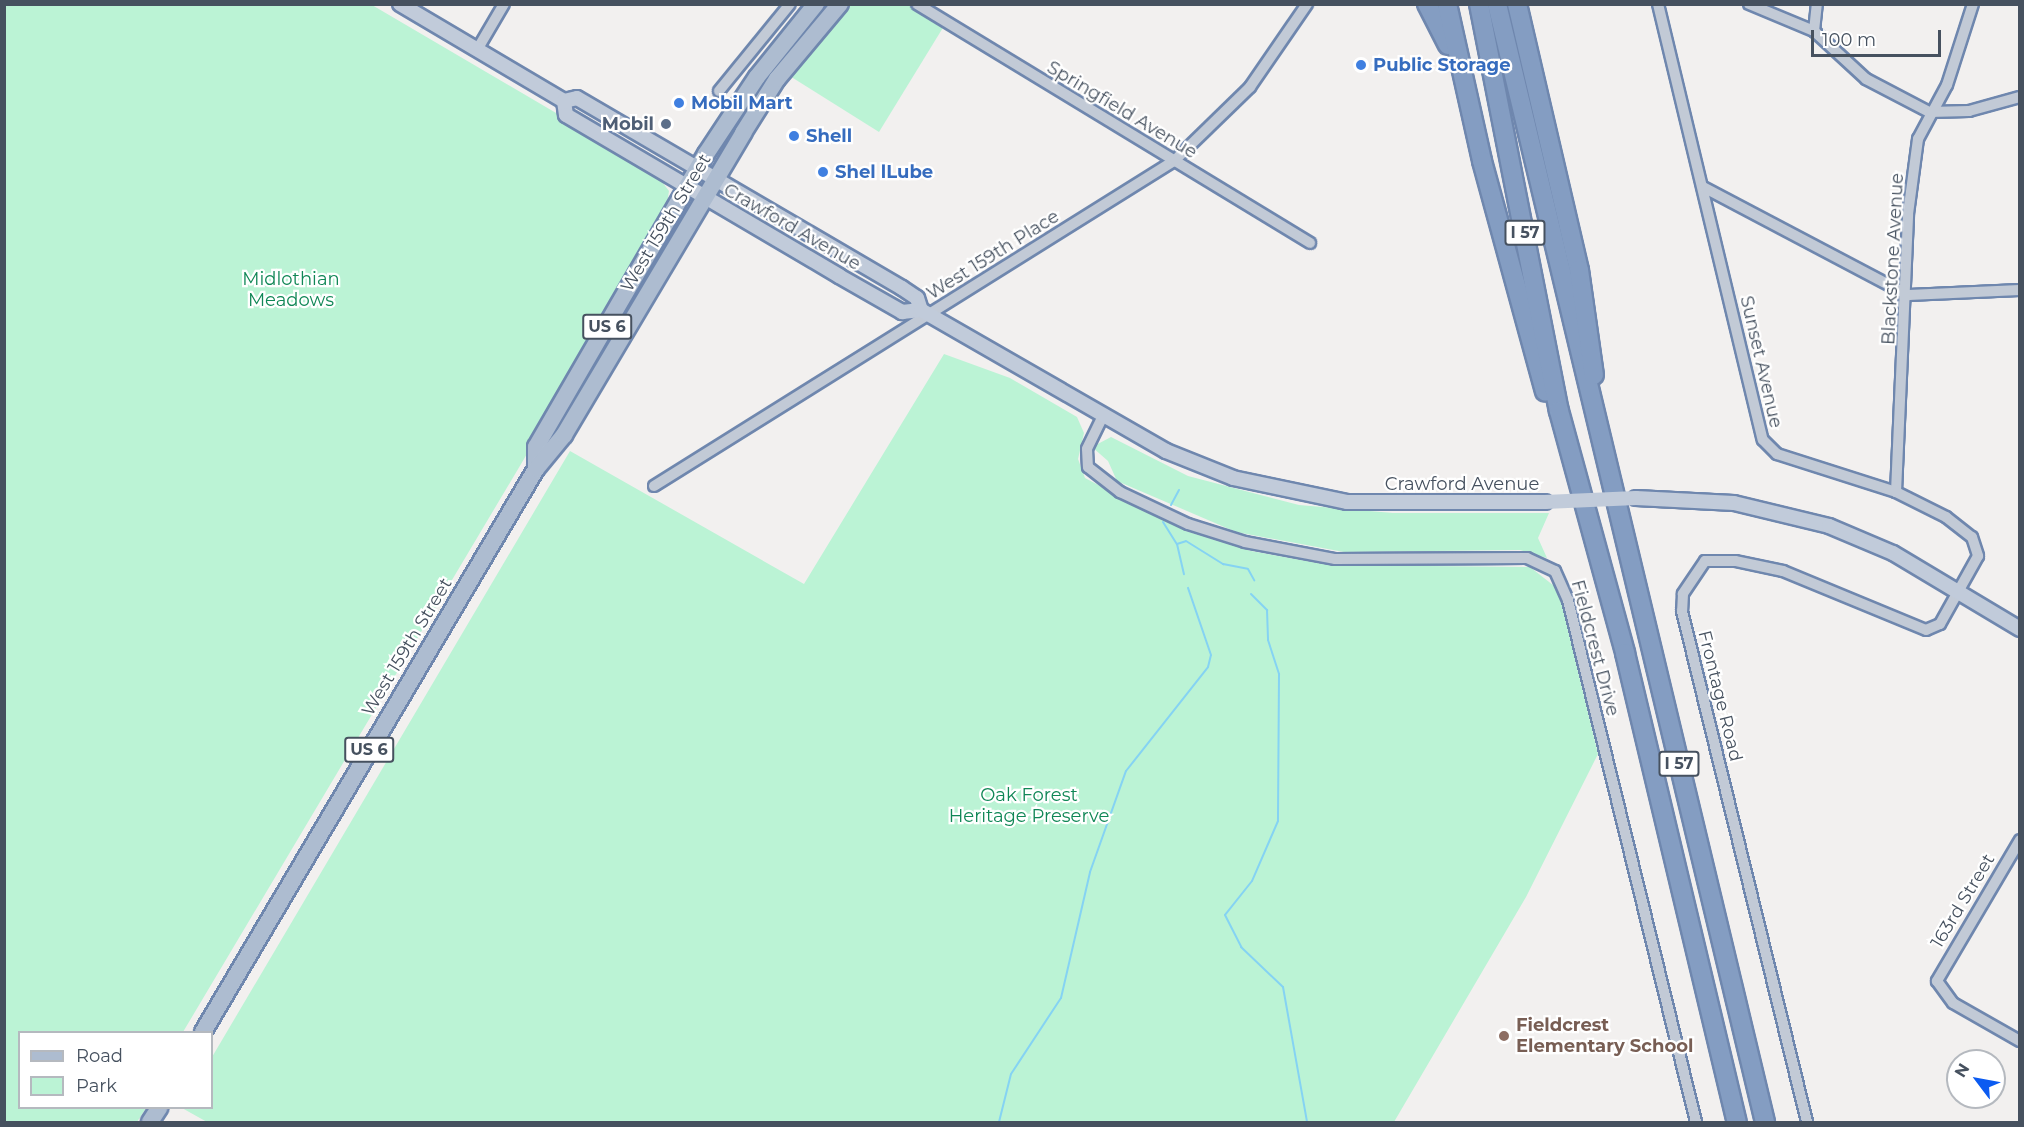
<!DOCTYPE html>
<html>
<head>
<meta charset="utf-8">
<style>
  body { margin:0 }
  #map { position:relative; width:2024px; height:1127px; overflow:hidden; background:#f2f0ef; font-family:Montserrat,sans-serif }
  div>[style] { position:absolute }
  .green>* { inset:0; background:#bbf3d5 }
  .stream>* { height:2px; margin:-1px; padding:0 1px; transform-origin:1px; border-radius:1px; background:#85d3f3 }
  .roads { filter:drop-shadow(2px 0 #6f87ae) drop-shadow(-2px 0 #6f87ae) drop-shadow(0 2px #6f87ae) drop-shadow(0 -2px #6f87ae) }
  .minor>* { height:10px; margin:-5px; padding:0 5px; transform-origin:5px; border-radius:5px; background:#c2cad6 }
  .secondary>* { height:14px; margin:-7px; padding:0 7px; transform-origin:7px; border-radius:7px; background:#c1cbda }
  .primary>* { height:16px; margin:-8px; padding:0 8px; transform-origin:8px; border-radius:8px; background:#adbcd0 }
  .motorway>* { height:18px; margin:-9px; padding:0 9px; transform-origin:9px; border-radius:9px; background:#849dc2 }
  .secondary-bridge>* { height:14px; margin:-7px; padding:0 7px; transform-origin:7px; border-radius:7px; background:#c1cbda }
  .dots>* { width:16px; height:16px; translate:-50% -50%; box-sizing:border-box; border:3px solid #fff; border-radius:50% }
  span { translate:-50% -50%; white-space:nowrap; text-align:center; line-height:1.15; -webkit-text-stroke:4.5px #fff; paint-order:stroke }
  .shield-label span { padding:2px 4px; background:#fff; border:2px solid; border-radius:4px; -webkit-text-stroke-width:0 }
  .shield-label { font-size:16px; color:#46515f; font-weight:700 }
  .shop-label { font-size:18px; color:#366cbe; font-weight:700 }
  .left { translate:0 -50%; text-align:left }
  .street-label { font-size:18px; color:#46515f }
  .service-label { font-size:18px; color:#4e5e75; font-weight:700 }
  .right { translate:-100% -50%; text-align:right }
  .park-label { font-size:18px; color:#108756 }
  .education-label { font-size:18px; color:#785e54; font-weight:700 }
  .frame { position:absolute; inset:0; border:6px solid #46515f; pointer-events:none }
  .legend { position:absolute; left:18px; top:1031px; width:195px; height:78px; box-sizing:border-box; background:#fff; border:2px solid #b5b9bf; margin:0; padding:8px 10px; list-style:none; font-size:18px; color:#46515f }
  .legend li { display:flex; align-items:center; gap:12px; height:30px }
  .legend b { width:30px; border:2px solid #b5b9bf }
  .north { position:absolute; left:1946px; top:1049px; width:60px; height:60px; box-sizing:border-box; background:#fff; border:2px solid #b5b9bf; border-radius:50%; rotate:302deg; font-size:16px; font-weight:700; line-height:24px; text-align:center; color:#46515f }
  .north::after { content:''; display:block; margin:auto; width:21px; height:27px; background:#0b5bf1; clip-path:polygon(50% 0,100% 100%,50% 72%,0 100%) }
  .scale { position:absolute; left:1811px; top:30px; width:130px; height:27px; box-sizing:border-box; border:3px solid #46515f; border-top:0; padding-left:8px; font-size:18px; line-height:21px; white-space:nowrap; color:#46515f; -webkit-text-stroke:4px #fff; paint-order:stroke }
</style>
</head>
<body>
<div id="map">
  <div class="green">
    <i style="clip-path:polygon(5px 5px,372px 5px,653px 170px,669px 191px,666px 210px,524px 459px,183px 1032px,20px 1032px,20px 1108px,146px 1108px,137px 1122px,5px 1122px)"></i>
    <i style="clip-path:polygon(845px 5px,909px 5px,944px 26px,879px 132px,785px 73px)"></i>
    <i style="clip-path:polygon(944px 354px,1010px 378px,1077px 417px,1084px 433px,1078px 459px,1085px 478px,1186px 531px,1251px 551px,1329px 565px,1530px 567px,1558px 589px,1598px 754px,1526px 897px,1394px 1122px,207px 1122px,182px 1108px,212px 1108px,212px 1057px,570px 451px,804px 584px)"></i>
    <i style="clip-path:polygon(1111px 437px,1188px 476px,1299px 505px,1393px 513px,1549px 513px,1538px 538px,1547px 558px,1520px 550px,1344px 552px,1236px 532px,1117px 481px,1108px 461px,1092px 447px)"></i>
  </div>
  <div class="stream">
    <i style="left:1171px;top:505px;width:17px;rotate:-62deg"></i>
    <i style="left:1163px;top:522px;width:26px;rotate:58deg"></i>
    <i style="left:1177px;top:544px;width:31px;rotate:77deg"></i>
    <i style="left:1177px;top:544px;width:9px;rotate:-18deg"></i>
    <i style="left:1186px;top:541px;width:44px;rotate:31.9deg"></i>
    <i style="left:1223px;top:564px;width:25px;rotate:11deg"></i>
    <i style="left:1248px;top:569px;width:13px;rotate:61deg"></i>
    <i style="left:1251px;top:594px;width:23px;rotate:45deg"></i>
    <i style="left:1267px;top:610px;width:30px;rotate:88deg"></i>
    <i style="left:1268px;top:640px;width:36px;rotate:72deg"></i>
    <i style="left:1279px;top:674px;width:147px;rotate:90.4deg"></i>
    <i style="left:1278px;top:821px;width:65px;rotate:113.4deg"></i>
    <i style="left:1252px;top:881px;width:43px;rotate:128.5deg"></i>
    <i style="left:1225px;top:915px;width:36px;rotate:63deg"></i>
    <i style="left:1241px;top:947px;width:58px;rotate:43.6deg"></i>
    <i style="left:1283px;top:987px;width:137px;rotate:79.9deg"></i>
    <i style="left:999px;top:1122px;width:49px;rotate:-76deg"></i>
    <i style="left:1011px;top:1074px;width:91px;rotate:-56.7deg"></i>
    <i style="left:1061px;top:998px;width:129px;rotate:-77deg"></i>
    <i style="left:1090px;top:872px;width:107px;rotate:-70.4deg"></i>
    <i style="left:1126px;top:771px;width:132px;rotate:-51.7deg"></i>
    <i style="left:1208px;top:667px;width:12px;rotate:-76deg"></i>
    <i style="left:1211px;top:655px;width:71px;rotate:-108.9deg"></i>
  </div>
  <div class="roads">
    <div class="minor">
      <i style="left:917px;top:4px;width:460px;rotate:31.3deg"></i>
      <i style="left:1658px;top:4px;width:448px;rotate:76.5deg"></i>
      <i style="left:1763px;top:440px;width:20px;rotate:45deg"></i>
      <i style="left:1777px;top:454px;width:125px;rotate:17.7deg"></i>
      <i style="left:1896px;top:492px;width:56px;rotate:26.6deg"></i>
      <i style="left:1946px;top:517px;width:33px;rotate:38deg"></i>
      <i style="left:1972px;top:537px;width:20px;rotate:72deg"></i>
      <i style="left:1978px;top:556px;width:78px;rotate:119.2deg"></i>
      <i style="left:1940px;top:624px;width:15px;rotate:157deg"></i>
      <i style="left:1926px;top:630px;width:155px;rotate:-157.6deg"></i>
      <i style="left:1783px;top:571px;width:49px;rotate:-168.2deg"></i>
      <i style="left:1735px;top:561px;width:30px;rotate:180deg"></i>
      <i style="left:1705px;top:561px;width:40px;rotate:124deg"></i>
      <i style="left:1683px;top:594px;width:17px;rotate:93deg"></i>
      <i style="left:1682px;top:611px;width:526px;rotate:76.25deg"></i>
      <i style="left:1749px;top:4px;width:70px;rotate:22.6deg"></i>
      <i style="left:1814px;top:31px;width:71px;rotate:42.7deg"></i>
      <i style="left:1866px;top:79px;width:71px;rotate:27.6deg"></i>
      <i style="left:1929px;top:112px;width:40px;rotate:-1.4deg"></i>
      <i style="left:1969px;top:111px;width:53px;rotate:-15.4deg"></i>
      <i style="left:1814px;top:31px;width:27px;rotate:-84deg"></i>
      <i style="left:477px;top:50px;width:53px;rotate:-59.6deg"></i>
      <i style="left:719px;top:91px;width:112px;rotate:-50.8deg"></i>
      <i style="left:1703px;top:187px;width:232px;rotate:27.8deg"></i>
      <i style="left:1908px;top:295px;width:112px;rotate:-2.6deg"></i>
      <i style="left:1102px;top:418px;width:34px;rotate:116deg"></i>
      <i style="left:1087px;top:449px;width:18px;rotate:87deg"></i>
      <i style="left:1088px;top:467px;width:41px;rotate:38deg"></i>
      <i style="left:1120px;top:492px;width:75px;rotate:25.2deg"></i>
      <i style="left:1188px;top:524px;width:60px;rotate:17.5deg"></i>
      <i style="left:1245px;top:542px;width:92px;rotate:10.7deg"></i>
      <i style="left:1335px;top:559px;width:192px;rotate:-0.3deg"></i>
      <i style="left:1527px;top:558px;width:31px;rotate:25deg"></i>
      <i style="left:1555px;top:571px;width:32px;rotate:66deg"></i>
      <i style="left:1568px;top:600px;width:537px;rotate:76.22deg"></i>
      <i style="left:654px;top:486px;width:613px;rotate:-32.01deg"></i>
      <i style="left:1174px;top:161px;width:106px;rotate:-44.2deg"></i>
      <i style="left:1250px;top:87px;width:101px;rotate:-55.5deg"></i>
      <i style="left:1896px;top:492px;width:278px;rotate:-87.5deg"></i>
      <i style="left:1908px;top:214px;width:76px;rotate:-82.4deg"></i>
      <i style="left:1918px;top:139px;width:61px;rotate:-61.8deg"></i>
      <i style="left:1947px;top:85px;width:85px;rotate:-72.2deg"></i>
      <i style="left:2020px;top:840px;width:164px;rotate:120.5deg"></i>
      <i style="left:1937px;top:981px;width:27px;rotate:54deg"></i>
      <i style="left:1953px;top:1003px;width:77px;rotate:29.6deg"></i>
    </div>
    <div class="secondary">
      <i style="left:400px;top:4px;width:191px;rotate:30.6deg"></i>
      <i style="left:564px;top:101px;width:13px;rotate:-13deg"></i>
      <i style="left:577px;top:98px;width:376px;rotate:30.3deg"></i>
      <i style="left:902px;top:288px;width:18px;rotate:34deg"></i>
      <i style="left:917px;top:298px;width:13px;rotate:72deg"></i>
      <i style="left:564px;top:101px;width:14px;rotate:82deg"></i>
      <i style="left:566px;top:115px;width:317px;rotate:30.5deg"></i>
      <i style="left:839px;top:276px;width:73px;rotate:29.7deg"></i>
      <i style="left:902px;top:312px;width:19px;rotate:-6deg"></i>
      <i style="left:921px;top:310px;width:283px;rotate:29.9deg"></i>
      <i style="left:1166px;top:451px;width:72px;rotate:21.9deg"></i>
      <i style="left:1233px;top:478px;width:116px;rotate:11.9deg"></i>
      <i style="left:1347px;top:502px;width:198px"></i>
      <i style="left:1636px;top:498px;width:98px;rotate:2.9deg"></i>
      <i style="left:1734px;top:503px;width:98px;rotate:13.6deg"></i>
      <i style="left:1829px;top:526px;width:69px;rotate:22.9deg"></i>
      <i style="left:1893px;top:553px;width:148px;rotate:30.9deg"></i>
    </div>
    <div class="primary">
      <i style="left:536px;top:469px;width:22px;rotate:-90deg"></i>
      <i style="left:536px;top:447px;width:339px;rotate:-59.9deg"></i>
      <i style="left:706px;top:154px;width:92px;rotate:-56.5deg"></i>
      <i style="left:757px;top:77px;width:94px;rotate:-51.1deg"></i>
      <i style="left:203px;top:1032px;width:654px;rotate:-59.4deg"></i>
      <i style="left:536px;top:469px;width:44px;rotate:-50.5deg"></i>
      <i style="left:564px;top:435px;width:351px;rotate:-59.3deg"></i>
      <i style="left:743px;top:133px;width:64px;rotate:-57.8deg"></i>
      <i style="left:777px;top:79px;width:98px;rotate:-50deg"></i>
      <i style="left:150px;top:1122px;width:17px;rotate:-57deg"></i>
    </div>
    <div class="motorway">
      <i style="left:1427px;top:4px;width:46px;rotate:62.9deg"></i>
      <i style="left:1447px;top:4px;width:161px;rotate:77.4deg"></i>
      <i style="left:1482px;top:161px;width:239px;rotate:74.7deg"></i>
      <i style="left:1479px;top:4px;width:415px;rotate:78.9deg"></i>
      <i style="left:1559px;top:411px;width:251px;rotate:74.7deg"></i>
      <i style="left:1625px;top:653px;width:482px;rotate:76.6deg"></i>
      <i style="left:1497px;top:4px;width:1150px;rotate:76.52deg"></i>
      <i style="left:1517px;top:4px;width:273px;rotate:76.9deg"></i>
      <i style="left:1579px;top:270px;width:106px;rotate:81.9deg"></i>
    </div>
  </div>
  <div class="secondary-bridge">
    <i style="left:1545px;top:502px;width:91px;rotate:-2.5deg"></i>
  </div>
  <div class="dots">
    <i style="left:1361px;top:65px;background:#3f7fe0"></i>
    <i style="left:679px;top:103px;background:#3f7fe0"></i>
    <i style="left:666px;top:124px;background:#5c6f8a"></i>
    <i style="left:794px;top:136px;background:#3f7fe0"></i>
    <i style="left:823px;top:172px;background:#3f7fe0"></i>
    <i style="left:1504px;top:1036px;background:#8d6e63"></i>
  </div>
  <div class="shield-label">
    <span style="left:1525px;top:233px">I 57</span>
    <span style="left:607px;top:327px">US 6</span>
    <span style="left:369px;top:750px">US 6</span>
    <span style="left:1679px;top:764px">I 57</span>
  </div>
  <div class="shop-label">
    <span class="left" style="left:1373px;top:65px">Public Storage</span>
    <span class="left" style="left:691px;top:103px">Mobil Mart</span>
    <span class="left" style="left:806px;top:136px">Shell</span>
    <span class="left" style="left:835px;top:172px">Shel lLube</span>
  </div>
  <div class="street-label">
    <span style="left:1122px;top:110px;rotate:31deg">Springfield Avenue</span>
    <span style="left:666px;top:223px;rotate:-59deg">West 159th Street</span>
    <span style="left:792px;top:227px;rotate:30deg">Crawford Avenue</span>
    <span style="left:993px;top:255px;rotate:-32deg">West 159th Place</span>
    <span style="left:1893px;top:259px;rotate:-87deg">Blackstone Avenue</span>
    <span style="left:1761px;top:362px;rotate:77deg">Sunset Avenue</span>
    <span style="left:1462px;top:484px">Crawford Avenue</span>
    <span style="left:407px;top:647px;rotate:-59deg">West 159th Street</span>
    <span style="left:1595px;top:648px;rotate:75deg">Fieldcrest Drive</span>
    <span style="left:1720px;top:696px;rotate:76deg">Frontage Road</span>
    <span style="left:1963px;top:901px;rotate:-59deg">163rd Street</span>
  </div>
  <div class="service-label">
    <span class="right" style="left:654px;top:124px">Mobil</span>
  </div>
  <div class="park-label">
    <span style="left:291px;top:290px">Midlothian<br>Meadows</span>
    <span style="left:1029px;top:806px">Oak Forest<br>Heritage Preserve</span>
  </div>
  <div class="education-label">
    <span class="left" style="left:1516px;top:1036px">Fieldcrest<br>Elementary School</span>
  </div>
  <div class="frame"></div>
  <ul class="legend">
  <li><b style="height:8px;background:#adbcd0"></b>Road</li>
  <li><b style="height:16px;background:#bbf3d5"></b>Park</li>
  </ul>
  <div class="north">N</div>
  <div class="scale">100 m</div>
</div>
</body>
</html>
